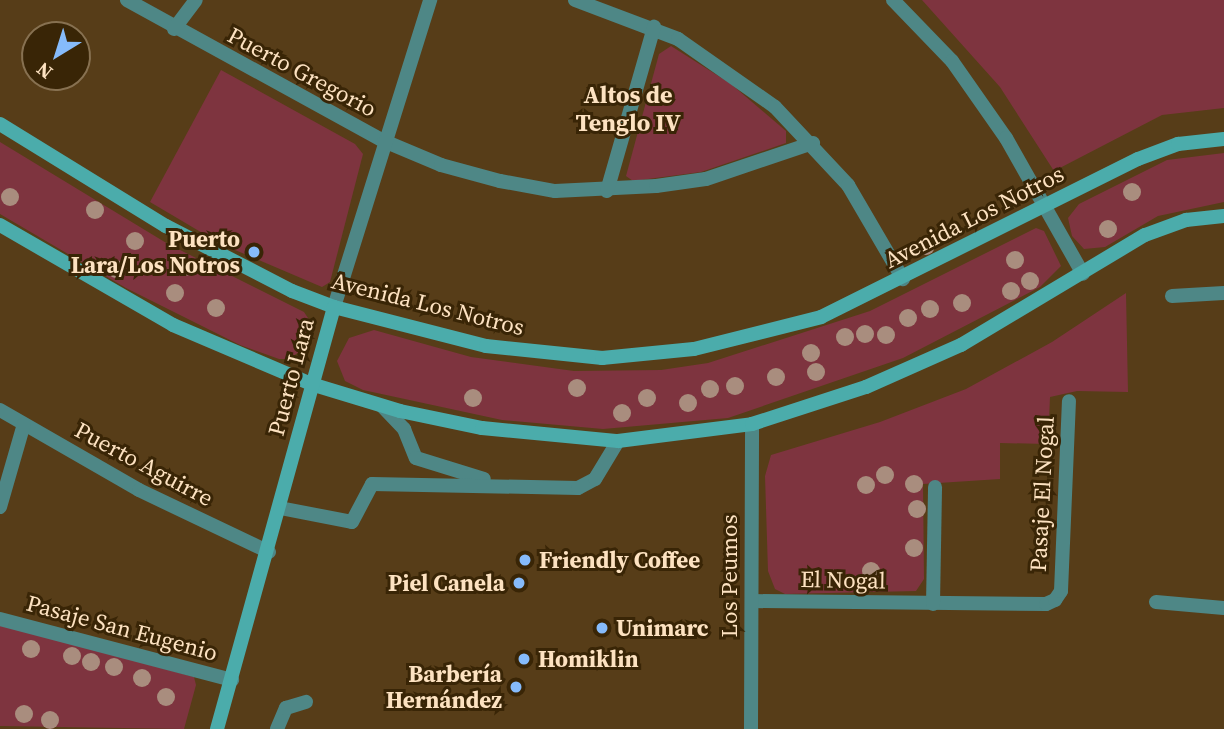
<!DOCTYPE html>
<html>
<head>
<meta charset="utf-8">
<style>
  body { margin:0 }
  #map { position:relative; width:1224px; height:729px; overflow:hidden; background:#573d18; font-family:"Source Serif 4",serif }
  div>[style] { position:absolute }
  .green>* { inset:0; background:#7e343f }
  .lane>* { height:14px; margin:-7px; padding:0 7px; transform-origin:7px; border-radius:7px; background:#4e8786 }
  .street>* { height:14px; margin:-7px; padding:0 7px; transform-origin:7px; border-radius:7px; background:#4e8786 }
  .secondary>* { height:14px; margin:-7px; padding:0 7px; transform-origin:7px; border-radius:7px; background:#4bacab }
  .trees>* { width:18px; height:18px; margin:-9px; border-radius:50%; background:#a98d7e }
  .dots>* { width:19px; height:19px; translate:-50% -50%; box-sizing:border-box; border:4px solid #392506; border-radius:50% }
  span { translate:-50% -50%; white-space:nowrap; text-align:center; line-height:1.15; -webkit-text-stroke:6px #392506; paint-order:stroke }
  .street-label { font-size:23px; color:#fde2c1 }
  .poi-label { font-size:23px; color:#fde2c1; font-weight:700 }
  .right { translate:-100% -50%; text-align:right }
  .left { translate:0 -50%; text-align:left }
  .neighbourhood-label { font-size:24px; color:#fde2c1; font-weight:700 }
  .north { position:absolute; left:21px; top:21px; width:70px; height:70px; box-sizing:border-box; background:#392506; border:2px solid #877151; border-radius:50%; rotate:218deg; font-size:19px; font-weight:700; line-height:28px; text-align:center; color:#fde2c1 }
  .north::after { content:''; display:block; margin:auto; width:24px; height:32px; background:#86bbfb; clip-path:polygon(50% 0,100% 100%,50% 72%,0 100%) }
</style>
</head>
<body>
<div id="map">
  <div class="green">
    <i style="clip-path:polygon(922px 0,1224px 0,1224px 108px,1162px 115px,1054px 171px,1000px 87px)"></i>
    <i style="clip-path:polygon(671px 46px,731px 84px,786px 131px,786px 143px,701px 172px,633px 181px,626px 176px,659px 54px)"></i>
    <i style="clip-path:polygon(221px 70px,355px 144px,363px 154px,330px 282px,322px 287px,221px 244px,150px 202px)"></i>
    <i style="clip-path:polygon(0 142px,168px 244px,304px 312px,310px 321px,299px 352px,289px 359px,279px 359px,240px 345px,126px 288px,0 214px)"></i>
    <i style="clip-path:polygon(1224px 153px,1224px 202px,1158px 216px,1105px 247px,1084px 249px,1072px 236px,1068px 218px,1079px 204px,1167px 160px)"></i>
    <i style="clip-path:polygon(1036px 228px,1044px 231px,1061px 266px,1040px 287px,903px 358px,728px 418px,603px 429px,502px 420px,363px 390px,345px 381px,337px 361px,349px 338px,374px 330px,471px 357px,574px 371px,661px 370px,708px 363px,870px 311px)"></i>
    <i style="clip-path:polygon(1126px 293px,1128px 392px,1077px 391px,1050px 397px,1048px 444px,1000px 443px,1000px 479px,923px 484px,924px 579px,916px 591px,785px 594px,775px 589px,768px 571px,765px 476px,771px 455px,880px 422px,966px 389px,1052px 342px)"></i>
    <i style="clip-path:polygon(0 624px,194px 677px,196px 685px,184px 729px,0 726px)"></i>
  </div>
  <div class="lane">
    <i style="left:1172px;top:296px;width:52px;rotate:-3.3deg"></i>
    <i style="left:382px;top:406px;width:32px;rotate:46deg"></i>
    <i style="left:404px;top:429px;width:31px;rotate:68deg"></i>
    <i style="left:416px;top:458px;width:71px;rotate:17.2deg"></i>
    <i style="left:280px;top:508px;width:73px;rotate:11deg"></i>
    <i style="left:352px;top:522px;width:43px;rotate:-62.2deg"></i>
    <i style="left:372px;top:484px;width:206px;rotate:1.1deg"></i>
    <i style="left:578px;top:488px;width:19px;rotate:-28deg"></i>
    <i style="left:595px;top:479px;width:44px;rotate:-58.8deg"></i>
    <i style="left:1156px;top:602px;width:68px;rotate:5deg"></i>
    <i style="left:277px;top:729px;width:23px;rotate:-67deg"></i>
    <i style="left:286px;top:708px;width:21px;rotate:-17deg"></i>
  </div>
  <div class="street">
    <i style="left:127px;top:0;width:293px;rotate:28.8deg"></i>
    <i style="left:384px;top:141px;width:62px;rotate:22.8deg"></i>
    <i style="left:441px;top:165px;width:61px;rotate:15.2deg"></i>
    <i style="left:500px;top:181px;width:56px;rotate:10.3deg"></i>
    <i style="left:555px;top:191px;width:101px;rotate:-2.8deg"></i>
    <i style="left:656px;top:186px;width:50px;rotate:-8deg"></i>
    <i style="left:706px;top:179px;width:113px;rotate:-18.6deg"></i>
    <i style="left:575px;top:0;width:110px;rotate:20.7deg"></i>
    <i style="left:678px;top:39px;width:118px;rotate:35deg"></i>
    <i style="left:775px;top:107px;width:107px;rotate:46.9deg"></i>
    <i style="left:848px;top:185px;width:109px;rotate:59.7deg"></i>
    <i style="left:893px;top:0;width:85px;rotate:46deg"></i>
    <i style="left:952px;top:61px;width:94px;rotate:55deg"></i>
    <i style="left:1006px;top:138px;width:156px;rotate:60.5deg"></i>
    <i style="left:174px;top:29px;width:36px;rotate:-53deg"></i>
    <i style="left:607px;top:191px;width:171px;rotate:-74deg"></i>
    <i style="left:334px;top:307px;width:322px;rotate:-72.6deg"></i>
    <i style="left:0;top:410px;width:160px;rotate:29.9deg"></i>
    <i style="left:139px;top:490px;width:144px;rotate:25.5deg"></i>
    <i style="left:0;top:507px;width:86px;rotate:-73.9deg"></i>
    <i style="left:752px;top:601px;width:294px;rotate:0.6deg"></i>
    <i style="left:1046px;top:604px;width:10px;rotate:-24deg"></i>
    <i style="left:1055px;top:600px;width:11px;rotate:-56deg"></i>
    <i style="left:1061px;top:591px;width:190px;rotate:-87.6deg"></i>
    <i style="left:933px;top:604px;width:117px;rotate:-89deg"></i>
    <i style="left:0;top:619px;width:240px;rotate:14.7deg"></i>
    <i style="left:751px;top:729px;width:305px;rotate:-89.8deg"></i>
  </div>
  <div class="secondary">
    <i style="left:0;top:124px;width:195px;rotate:31.6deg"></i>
    <i style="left:166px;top:226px;width:142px;rotate:27.3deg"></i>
    <i style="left:292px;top:291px;width:45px;rotate:20.9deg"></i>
    <i style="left:334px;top:307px;width:157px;rotate:14.4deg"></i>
    <i style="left:486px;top:346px;width:117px;rotate:5.9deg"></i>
    <i style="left:602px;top:358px;width:92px;rotate:-5.6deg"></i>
    <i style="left:694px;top:349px;width:131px;rotate:-14.1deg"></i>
    <i style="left:821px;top:317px;width:354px;rotate:-26.5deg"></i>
    <i style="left:1138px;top:159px;width:43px;rotate:-20.6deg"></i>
    <i style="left:1178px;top:144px;width:46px;rotate:-6.2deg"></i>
    <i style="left:0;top:225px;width:200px;rotate:30deg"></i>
    <i style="left:173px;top:325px;width:150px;rotate:23.1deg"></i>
    <i style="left:311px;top:384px;width:93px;rotate:16.9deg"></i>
    <i style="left:400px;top:411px;width:84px;rotate:11.7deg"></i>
    <i style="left:482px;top:428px;width:137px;rotate:5.5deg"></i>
    <i style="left:618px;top:441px;width:135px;rotate:-7.2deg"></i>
    <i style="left:752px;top:424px;width:120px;rotate:-18deg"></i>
    <i style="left:866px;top:387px;width:104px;rotate:-23.9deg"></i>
    <i style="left:961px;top:345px;width:214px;rotate:-30.9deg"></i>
    <i style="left:1145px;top:235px;width:44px;rotate:-20.1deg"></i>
    <i style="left:1186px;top:220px;width:38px;rotate:-6deg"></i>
    <i style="left:217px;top:729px;width:438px;rotate:-74.5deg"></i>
  </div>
  <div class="trees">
    <i style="left:1132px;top:192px"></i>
    <i style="left:10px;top:197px"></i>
    <i style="left:95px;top:210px"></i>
    <i style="left:1108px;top:229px"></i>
    <i style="left:135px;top:241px"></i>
    <i style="left:926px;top:246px"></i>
    <i style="left:1015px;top:260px"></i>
    <i style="left:185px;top:267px"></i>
    <i style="left:116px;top:269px"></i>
    <i style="left:1030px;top:281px"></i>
    <i style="left:1011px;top:291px"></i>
    <i style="left:175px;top:293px"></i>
    <i style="left:962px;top:303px"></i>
    <i style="left:216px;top:308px"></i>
    <i style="left:930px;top:309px"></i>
    <i style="left:908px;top:318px"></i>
    <i style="left:865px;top:334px"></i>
    <i style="left:886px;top:335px"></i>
    <i style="left:845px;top:337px"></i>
    <i style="left:811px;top:353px"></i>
    <i style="left:816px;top:372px"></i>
    <i style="left:776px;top:377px"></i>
    <i style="left:735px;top:386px"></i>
    <i style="left:577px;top:388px"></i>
    <i style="left:710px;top:389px"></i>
    <i style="left:473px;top:398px"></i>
    <i style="left:647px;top:398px"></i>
    <i style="left:688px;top:403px"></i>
    <i style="left:622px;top:413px"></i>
    <i style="left:885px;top:475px"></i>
    <i style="left:914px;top:484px"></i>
    <i style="left:866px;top:485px"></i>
    <i style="left:917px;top:509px"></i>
    <i style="left:914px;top:548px"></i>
    <i style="left:871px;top:571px"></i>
    <i style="left:31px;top:649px"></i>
    <i style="left:72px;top:656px"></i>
    <i style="left:91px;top:662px"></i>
    <i style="left:114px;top:667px"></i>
    <i style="left:142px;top:678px"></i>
    <i style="left:166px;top:697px"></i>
    <i style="left:24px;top:714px"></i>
    <i style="left:50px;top:720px"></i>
  </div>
  <div class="dots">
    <i style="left:254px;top:252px;background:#86bbfb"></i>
    <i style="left:525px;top:560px;background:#86bbfb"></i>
    <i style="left:519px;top:583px;background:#86bbfb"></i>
    <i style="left:602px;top:628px;background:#86bbfb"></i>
    <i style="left:524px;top:659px;background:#86bbfb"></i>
    <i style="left:516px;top:687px;background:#86bbfb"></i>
  </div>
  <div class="street-label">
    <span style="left:302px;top:72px;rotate:28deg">Puerto Gregorio</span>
    <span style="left:974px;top:217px;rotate:-27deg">Avenida Los Notros</span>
    <span style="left:428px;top:304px;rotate:14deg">Avenida Los Notros</span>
    <span style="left:291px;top:377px;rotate:-75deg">Puerto Lara</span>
    <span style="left:144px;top:464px;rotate:28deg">Puerto Aguirre</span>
    <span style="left:1042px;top:494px;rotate:-87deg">Pasaje El Nogal</span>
    <span style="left:729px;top:576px;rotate:-90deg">Los Peumos</span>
    <span style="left:843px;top:580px;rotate:1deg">El Nogal</span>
    <span style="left:122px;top:628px;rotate:15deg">Pasaje San Eugenio</span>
  </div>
  <div class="poi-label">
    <span class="right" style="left:240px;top:252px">Puerto<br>Lara/Los Notros</span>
    <span class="left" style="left:539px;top:560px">Friendly Coffee</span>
    <span class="right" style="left:505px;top:583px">Piel Canela</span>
    <span class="left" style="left:616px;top:628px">Unimarc</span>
    <span class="left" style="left:538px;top:659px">Homiklin</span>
    <span class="right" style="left:502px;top:687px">Barbería<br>Hernández</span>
  </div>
  <div class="neighbourhood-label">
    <span style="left:628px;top:109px">Altos de<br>Tenglo IV</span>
  </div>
  <div class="north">N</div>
</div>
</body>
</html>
